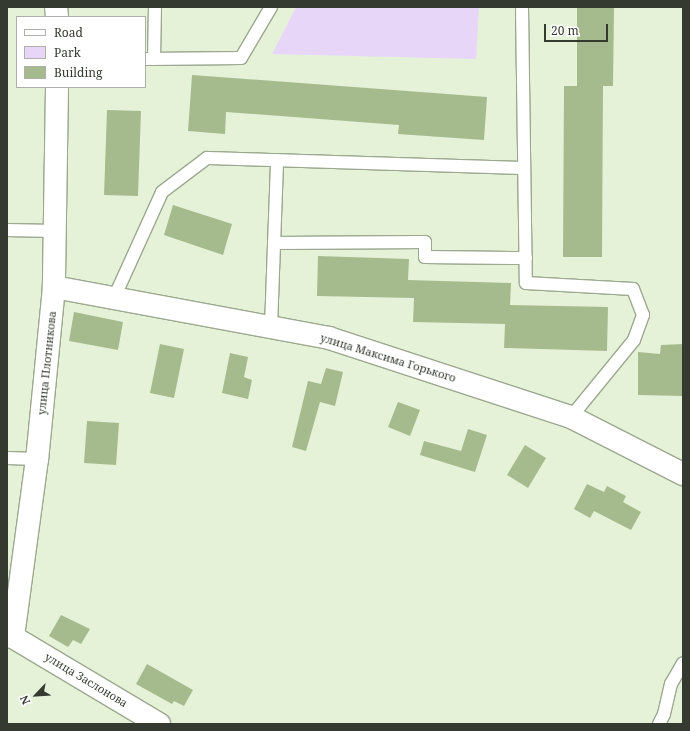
<!DOCTYPE html>
<html>
<head>
<meta charset="utf-8">
<style>
  body { margin:0 }
  #map { position:relative; width:690px; height:731px; overflow:hidden; background:#e5f2d8; font-family:"Noto Serif",serif }
  div>[style] { position:absolute }
  .green>* { inset:0; background:#e8d6f9 }
  .building>* { inset:0; background:#a5bb8e }
  .roads { filter:drop-shadow(1px 0 #9ca88f) drop-shadow(-1px 0 #9ca88f) drop-shadow(0 1px #9ca88f) drop-shadow(0 -1px #9ca88f) }
  .service>* { height:12px; margin:-6px; padding:0 6px; transform-origin:6px; border-radius:6px; background:#fff }
  .minor>* { height:22px; margin:-11px; padding:0 11px; transform-origin:11px; border-radius:11px; background:#fff }
  span { translate:-50% -50%; white-space:nowrap; text-align:center; line-height:1.15; -webkit-text-stroke:3px #fff; paint-order:stroke }
  .street-label { font-size:11px; color:#353a30 }
  .frame { position:absolute; inset:0; border:8px solid #353a30; pointer-events:none }
  .legend { position:absolute; left:16px; top:16px; width:130px; height:72px; box-sizing:border-box; background:#fff; border:1px solid #aeb0ac; margin:0; padding:5px 7px; list-style:none; font-size:12px; color:#353a30 }
  .legend li { display:flex; align-items:center; gap:8px; height:20px }
  .legend b { width:20px; border:1px solid #aeb0ac }
  .north { position:absolute; left:16px; top:675px; width:40px; height:40px; -webkit-text-stroke:3px #fff; paint-order:stroke; rotate:245deg; font-size:11px; font-weight:700; line-height:16px; text-align:center; color:#353a30 }
  .north::after { content:''; display:block; margin:auto; width:14px; height:18px; background:#353a30; clip-path:polygon(50% 0,100% 100%,50% 72%,0 100%) }
  .scale { position:absolute; left:544px; top:24px; width:64px; height:18px; box-sizing:border-box; border:2px solid #353a30; border-top:0; padding-left:5px; font-size:12px; line-height:14px; white-space:nowrap; color:#353a30; -webkit-text-stroke:3px #fff; paint-order:stroke }
</style>
</head>
<body>
<div id="map">
  <div class="green">
    <i style="clip-path:polygon(296px 7px,479px 7px,476px 59px,272px 54px)"></i>
  </div>
  <div class="building">
    <i style="clip-path:polygon(577px 7px,614px 7px,613px 86px,603px 86px,602px 257px,563px 257px,564px 86px,577px 86px)"></i>
    <i style="clip-path:polygon(192px 75px,487px 97px,484px 140px,398px 134px,399px 125px,226px 112px,225px 134px,188px 131px)"></i>
    <i style="clip-path:polygon(107px 110px,141px 111px,138px 196px,104px 195px)"></i>
    <i style="clip-path:polygon(173px 205px,232px 224px,223px 255px,164px 235px)"></i>
    <i style="clip-path:polygon(318px 256px,409px 259px,408px 280px,511px 283px,510px 305px,608px 307px,607px 351px,504px 348px,505px 324px,413px 322px,414px 298px,317px 296px)"></i>
    <i style="clip-path:polygon(74px 312px,123px 322px,118px 350px,69px 341px)"></i>
    <i style="clip-path:polygon(160px 344px,184px 349px,174px 398px,150px 393px)"></i>
    <i style="clip-path:polygon(683px 344px,683px 396px,638px 395px,638px 352px,660px 354px,661px 345px)"></i>
    <i style="clip-path:polygon(230px 353px,248px 357px,244px 377px,252px 380px,248px 399px,222px 393px)"></i>
    <i style="clip-path:polygon(326px 368px,343px 372px,335px 406px,320px 402px,306px 451px,292px 447px,308px 381px,321px 384px)"></i>
    <i style="clip-path:polygon(398px 402px,420px 410px,410px 436px,388px 427px)"></i>
    <i style="clip-path:polygon(87px 421px,119px 423px,116px 465px,84px 463px)"></i>
    <i style="clip-path:polygon(468px 429px,487px 435px,475px 472px,420px 455px,424px 441px,461px 451px)"></i>
    <i style="clip-path:polygon(525px 445px,546px 458px,528px 488px,507px 475px)"></i>
    <i style="clip-path:polygon(587px 484px,604px 492px,607px 486px,626px 496px,623px 502px,641px 512px,631px 530px,594px 511px,590px 518px,574px 509px)"></i>
    <i style="clip-path:polygon(61px 615px,90px 629px,81px 644px,73px 640px,68px 647px,49px 636px)"></i>
    <i style="clip-path:polygon(147px 664px,193px 690px,184px 706px,174px 701px,172px 704px,136px 684px)"></i>
  </div>
  <div class="roads">
    <div class="service">
      <i style="left:522px;top:7px;width:276px;rotate:89.2deg"></i>
      <i style="left:526px;top:283px;width:107px;rotate:3.2deg"></i>
      <i style="left:633px;top:289px;width:28px;rotate:69deg"></i>
      <i style="left:643px;top:315px;width:27px;rotate:110deg"></i>
      <i style="left:634px;top:340px;width:99px;rotate:129.3deg"></i>
      <i style="left:145px;top:59px;width:96px;rotate:-0.6deg"></i>
      <i style="left:241px;top:58px;width:59px;rotate:-59.5deg"></i>
      <i style="left:154px;top:59px;width:52px;rotate:-88.9deg"></i>
      <i style="left:7px;top:230px;width:47px;rotate:1.2deg"></i>
      <i style="left:274px;top:243px;width:151px;rotate:-0.4deg"></i>
      <i style="left:425px;top:242px;width:15px;rotate:90deg"></i>
      <i style="left:425px;top:257px;width:101px;rotate:0.6deg"></i>
      <i style="left:114px;top:298px;width:116px;rotate:-65.6deg"></i>
      <i style="left:162px;top:192px;width:56px;rotate:-37.1deg"></i>
      <i style="left:207px;top:158px;width:317px;rotate:1.8deg"></i>
      <i style="left:271px;top:327px;width:167px;rotate:-87.9deg"></i>
      <i style="left:7px;top:458px;width:30px;rotate:2deg"></i>
      <i style="left:659px;top:724px;width:11px;rotate:-63deg"></i>
      <i style="left:664px;top:714px;width:31px;rotate:-77deg"></i>
      <i style="left:671px;top:684px;width:24px;rotate:-60deg"></i>
    </div>
    <div class="minor">
      <i style="left:56px;top:7px;width:10px;rotate:84deg"></i>
      <i style="left:57px;top:87px;width:200px;rotate:90.9deg"></i>
      <i style="left:54px;top:287px;width:173px;rotate:95.6deg"></i>
      <i style="left:37px;top:459px;width:180px;rotate:97.7deg"></i>
      <i style="left:13px;top:637px;width:170px;rotate:30.8deg"></i>
      <i style="left:54px;top:287px;width:280px;rotate:10.5deg"></i>
      <i style="left:329px;top:338px;width:255px;rotate:18.1deg"></i>
      <i style="left:571px;top:417px;width:126px;rotate:27deg"></i>
    </div>
  </div>
  <div class="street-label">
    <span style="left:388px;top:358px;rotate:17deg">улица Максима Горького</span>
    <span style="left:47px;top:363px;rotate:-84deg">улица Плотникова</span>
    <span style="left:86px;top:680px;rotate:31deg">улица Заслонова</span>
  </div>
  <div class="frame"></div>
  <ul class="legend">
  <li><b style="height:5px;background:#fff"></b>Road</li>
  <li><b style="height:11px;background:#e8d6f9"></b>Park</li>
  <li><b style="height:11px;background:#a5bb8e"></b>Building</li>
  </ul>
  <div class="north">N</div>
  <div class="scale">20 m</div>
</div>
</body>
</html>
